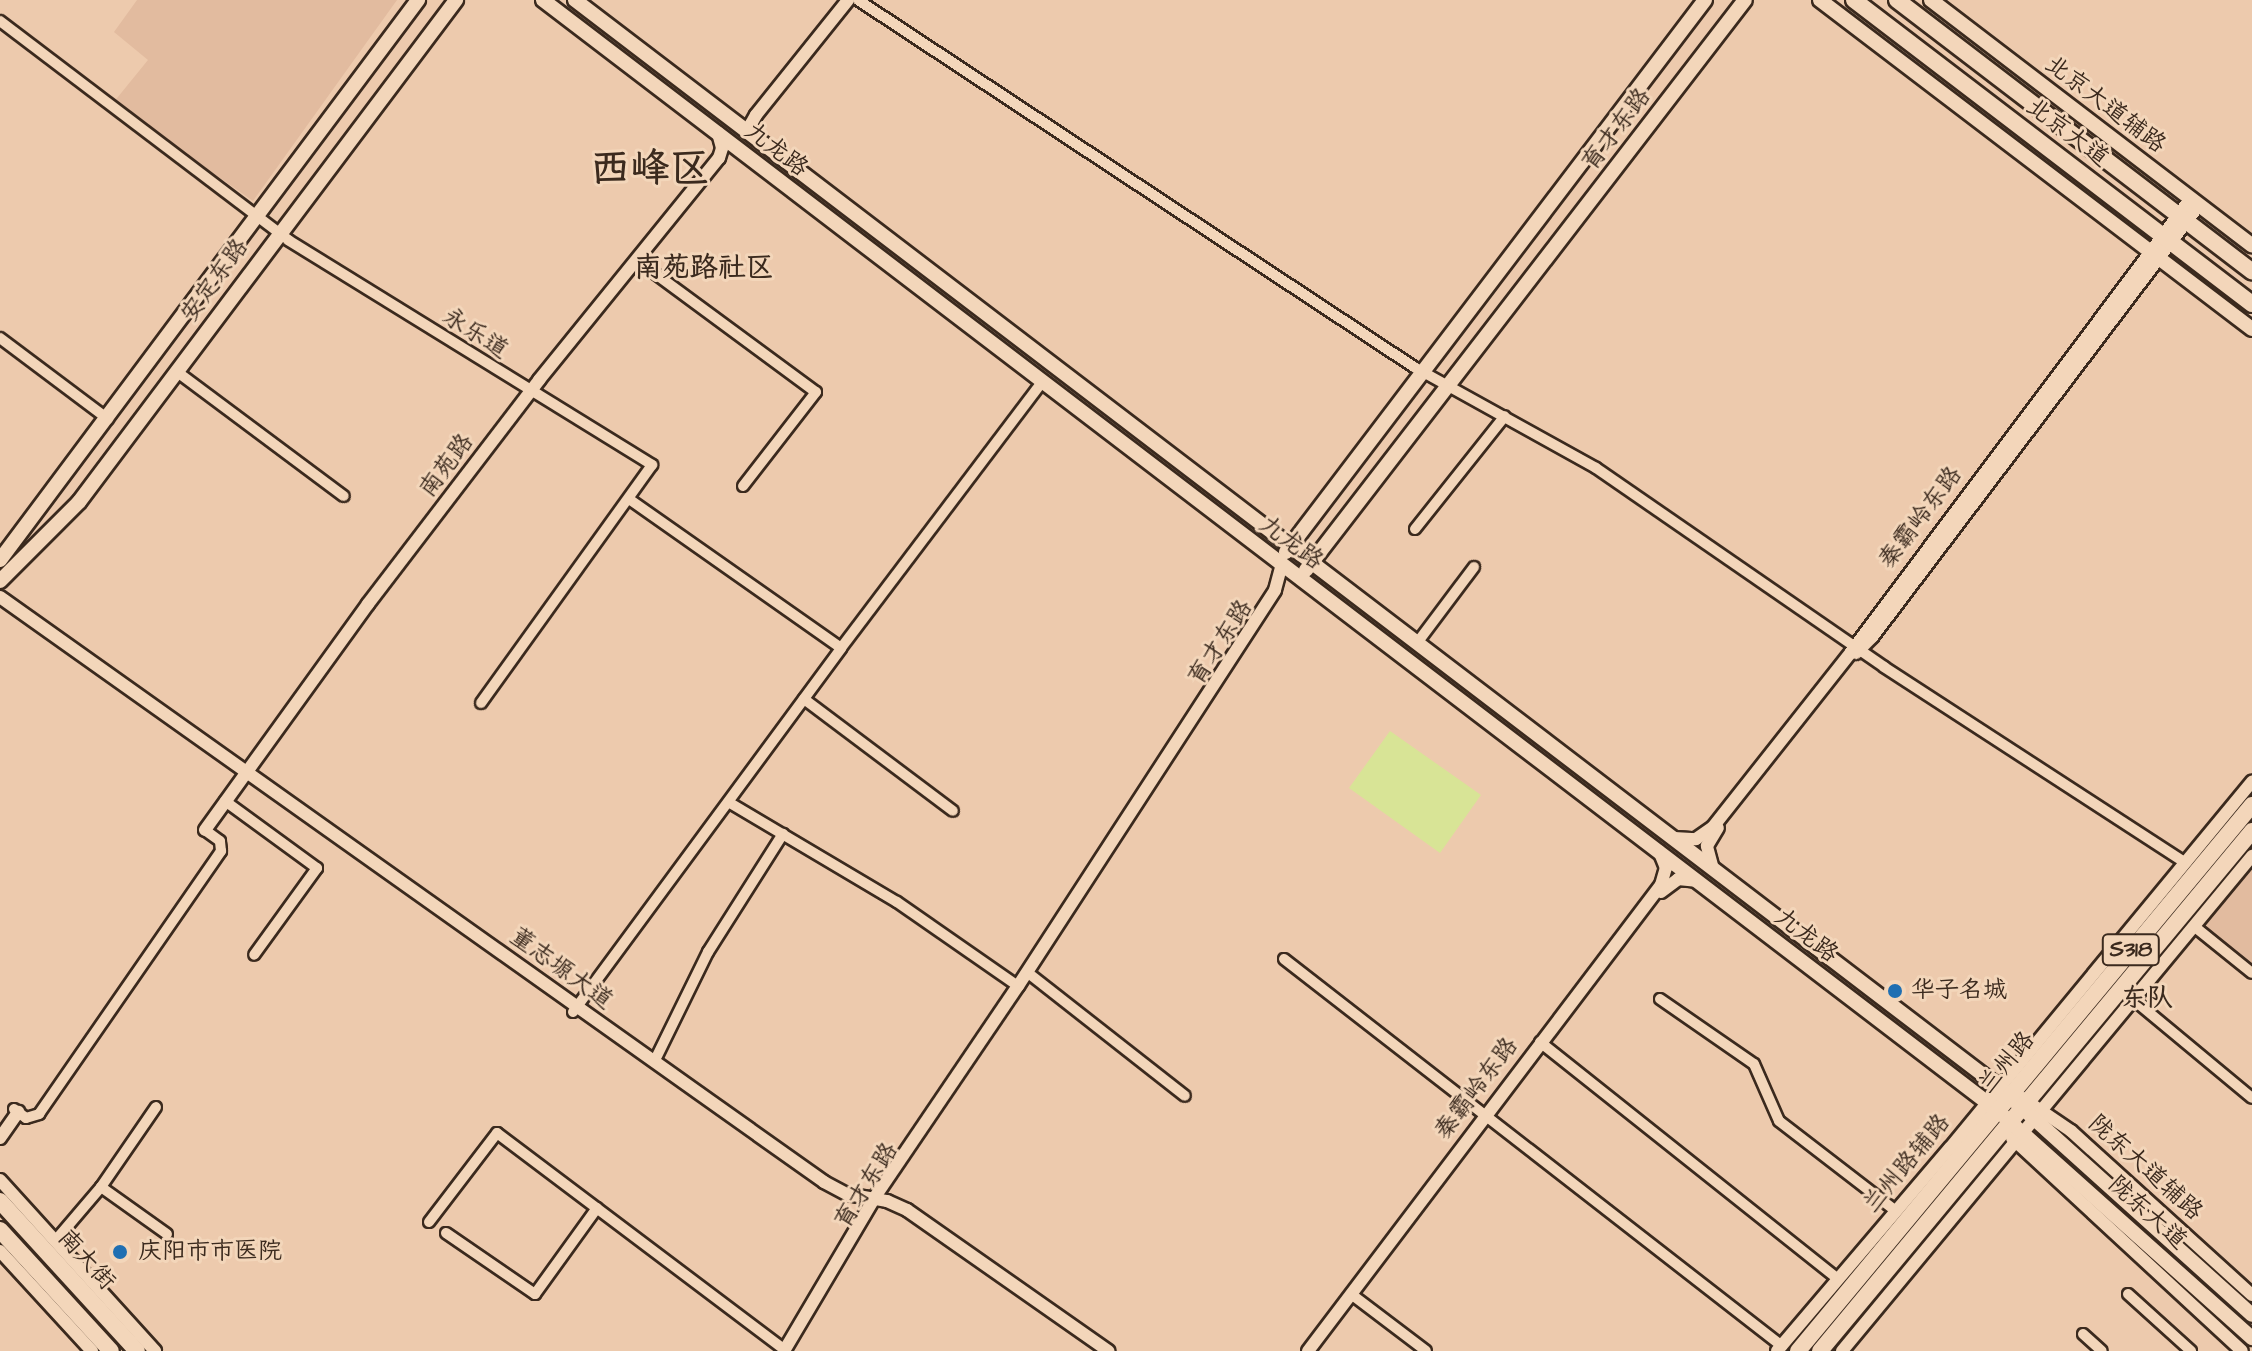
<!DOCTYPE html>
<html>
<head>
<meta charset="utf-8">
<style>
  body { margin:0 }
  #map { position:relative; width:2252px; height:1351px; overflow:hidden; background:#edcaad; font-family:"Architects Daughter","LXGW WenKai TC",sans-serif }
  div>[style] { position:absolute }
  .built>* { inset:0; background:#e2bb9f }
  .green>* { inset:0; background:#d8e496 }
  .roads { filter:drop-shadow(2px 0 #3b2a1e) drop-shadow(-2px 0 #3b2a1e) drop-shadow(0 2px #3b2a1e) drop-shadow(0 -2px #3b2a1e) }
  .minor>* { height:10px; margin:-5px; padding:0 5px; transform-origin:5px; border-radius:5px; background:#f3d6ba }
  .tertiary>* { height:12px; margin:-6px; padding:0 6px; transform-origin:6px; border-radius:6px; background:#f3d6ba }
  .secondary>* { height:14px; margin:-7px; padding:0 7px; transform-origin:7px; border-radius:7px; background:#f3d6ba }
  .primary>* { height:16px; margin:-8px; padding:0 8px; transform-origin:8px; border-radius:8px; background:#f3d6ba }
  .dots>* { width:22px; height:22px; translate:-50% -50%; box-sizing:border-box; border:4px solid #f3d6ba; border-radius:50% }
  span { translate:-50% -50%; white-space:nowrap; text-align:center; line-height:1.15; -webkit-text-stroke:6px #f3d6ba; paint-order:stroke }
  .shield-label span { padding:2px 6px; background:#f3d6ba; border:2px solid; border-radius:6px; -webkit-text-stroke-width:0 }
  .shield-label { font-size:22px; color:#3b2a1e; font-weight:700 }
  .street-label { font-size:24px; color:#3b2a1e }
  .poi-label { font-size:24px; color:#3b2a1e }
  .left { translate:0 -50%; text-align:left }
  .neighbourhood-label { font-size:26px; color:#3b2a1e; font-weight:700 }
  .quarter-label { font-size:28px; color:#3b2a1e; font-weight:700 }
  .town-label { font-size:40px; color:#3b2a1e; font-weight:700 }
</style>
</head>
<body>
<div id="map">
  <div class="built">
    <i style="clip-path:polygon(137px 0,397px 0,253px 201px,113px 103px,148px 60px,114px 32px)"></i>
    <i style="clip-path:polygon(2252px 868px,2252px 969px,2202px 928px)"></i>
  </div>
  <div class="green">
    <i style="clip-path:polygon(1390px 731px,1481px 795px,1440px 853px,1349px 788px)"></i>
  </div>
  <div class="roads">
    <div class="minor">
      <i style="left:858px;top:0;width:666px;rotate:33.43deg"></i>
      <i style="left:1414px;top:367px;width:208px;rotate:29deg"></i>
      <i style="left:1596px;top:468px;width:350px;rotate:34.6deg"></i>
      <i style="left:1884px;top:667px;width:358px;rotate:33deg"></i>
      <i style="left:0;top:21px;width:362px;rotate:37.2deg"></i>
      <i style="left:288px;top:240px;width:428px;rotate:31.7deg"></i>
      <i style="left:652px;top:465px;width:293px;rotate:125.7deg"></i>
      <i style="left:638px;top:261px;width:221px;rotate:36.4deg"></i>
      <i style="left:816px;top:392px;width:119px;rotate:127.8deg"></i>
      <i style="left:0;top:338px;width:135px;rotate:36.9deg"></i>
      <i style="left:176px;top:371px;width:209px;rotate:36.7deg"></i>
      <i style="left:629px;top:499px;width:259px;rotate:35.1deg"></i>
      <i style="left:1415px;top:529px;width:144px;rotate:-51.5deg"></i>
      <i style="left:1417px;top:643px;width:95px;rotate:-53.1deg"></i>
      <i style="left:804px;top:699px;width:186px;rotate:36.9deg"></i>
      <i style="left:225px;top:801px;width:114px;rotate:36.1deg"></i>
      <i style="left:317px;top:868px;width:107px;rotate:125.9deg"></i>
      <i style="left:730px;top:803px;width:194px;rotate:30.7deg"></i>
      <i style="left:897px;top:902px;width:147px;rotate:34.8deg"></i>
      <i style="left:2195px;top:927px;width:73px;rotate:38.9deg"></i>
      <i style="left:1284px;top:959px;width:631px;rotate:37.85deg"></i>
      <i style="left:1032px;top:976px;width:194px;rotate:38.1deg"></i>
      <i style="left:1660px;top:999px;width:114px;rotate:34.7deg"></i>
      <i style="left:1754px;top:1064px;width:62px;rotate:66.3deg"></i>
      <i style="left:1779px;top:1121px;width:148px;rotate:37.6deg"></i>
      <i style="left:2134px;top:1000px;width:153px;rotate:39.7deg"></i>
      <i style="left:573px;top:1012px;width:452px;rotate:-53.6deg"></i>
      <i style="left:841px;top:648px;width:335px;rotate:-52.9deg"></i>
      <i style="left:1540px;top:1042px;width:381px;rotate:38.5deg"></i>
      <i style="left:657px;top:1056px;width:116px;rotate:-63.9deg"></i>
      <i style="left:708px;top:952px;width:140px;rotate:-57.6deg"></i>
      <i style="left:14px;top:1109px;width:15px;rotate:37deg"></i>
      <i style="left:26px;top:1118px;width:14px;rotate:-17deg"></i>
      <i style="left:39px;top:1114px;width:320px;rotate:-55.3deg"></i>
      <i style="left:221px;top:851px;width:10px;rotate:-96deg"></i>
      <i style="left:220px;top:841px;width:19px;rotate:-144deg"></i>
      <i style="left:101px;top:1187px;width:81px;rotate:35.5deg"></i>
      <i style="left:429px;top:1222px;width:112px;rotate:-52.6deg"></i>
      <i style="left:497px;top:1133px;width:361px;rotate:37deg"></i>
      <i style="left:446px;top:1233px;width:108px;rotate:34.4deg"></i>
      <i style="left:535px;top:1294px;width:106px;rotate:-54.2deg"></i>
      <i style="left:55px;top:1241px;width:71px;rotate:-49.6deg"></i>
      <i style="left:101px;top:1187px;width:97px;rotate:-55.5deg"></i>
      <i style="left:1351px;top:1294px;width:94px;rotate:37.2deg"></i>
      <i style="left:2128px;top:1294px;width:85px;rotate:42.1deg"></i>
      <i style="left:2083px;top:1334px;width:25px;rotate:42deg"></i>
    </div>
    <div class="tertiary">
      <i style="left:756px;top:139px;width:16px;rotate:-108deg"></i>
      <i style="left:751px;top:124px;width:10px;rotate:-61deg"></i>
      <i style="left:756px;top:115px;width:147px;rotate:-51.3deg"></i>
      <i style="left:0;top:597px;width:1011px;rotate:35.37deg"></i>
      <i style="left:824px;top:1182px;width:26px;rotate:28deg"></i>
      <i style="left:847px;top:1194px;width:41px;rotate:9.9deg"></i>
      <i style="left:887px;top:1201px;width:22px;rotate:24deg"></i>
      <i style="left:907px;top:1210px;width:246px;rotate:35deg"></i>
      <i style="left:1856px;top:653px;width:23px;rotate:-45deg"></i>
      <i style="left:1872px;top:637px;width:542px;rotate:-52.88deg"></i>
      <i style="left:205px;top:830px;width:279px;rotate:-54.2deg"></i>
      <i style="left:368px;top:604px;width:282px;rotate:-52.6deg"></i>
      <i style="left:539px;top:380px;width:286px;rotate:-51deg"></i>
      <i style="left:719px;top:158px;width:10px;rotate:-73deg"></i>
      <i style="left:722px;top:148px;width:16px;rotate:-105deg"></i>
      <i style="left:1674px;top:838px;width:22px;rotate:3deg"></i>
      <i style="left:1696px;top:839px;width:21px;rotate:-35deg"></i>
      <i style="left:1713px;top:827px;width:223px;rotate:-51.7deg"></i>
      <i style="left:1851px;top:652px;width:567px;rotate:-53.17deg"></i>
      <i style="left:1713px;top:869px;width:24px;rotate:-105deg"></i>
      <i style="left:1707px;top:846px;width:21px;rotate:-59deg"></i>
      <i style="left:1661px;top:892px;width:21px;rotate:-37deg"></i>
      <i style="left:1678px;top:879px;width:18px;rotate:6deg"></i>
      <i style="left:2021px;top:1097px;width:60px;rotate:34.2deg"></i>
      <i style="left:2071px;top:1131px;width:244px;rotate:42.2deg"></i>
      <i style="left:0;top:1138px;width:32px;rotate:-55deg"></i>
      <i style="left:2012px;top:1138px;width:313px;rotate:42.8deg"></i>
      <i style="left:0;top:1180px;width:231px;rotate:47.8deg"></i>
      <i style="left:0;top:1251px;width:136px;rotate:47.4deg"></i>
      <i style="left:784px;top:1351px;width:179px;rotate:-59.4deg"></i>
      <i style="left:875px;top:1197px;width:255px;rotate:-55.9deg"></i>
      <i style="left:1018px;top:986px;width:472px;rotate:-57deg"></i>
      <i style="left:1275px;top:590px;width:27px;rotate:-75deg"></i>
      <i style="left:1308px;top:1351px;width:585px;rotate:-52.86deg"></i>
      <i style="left:1661px;top:885px;width:18px;rotate:-74deg"></i>
      <i style="left:1666px;top:868px;width:18px;rotate:-112deg"></i>
      <i style="left:1777px;top:1351px;width:267px;rotate:-49.6deg"></i>
      <i style="left:1950px;top:1148px;width:475px;rotate:-50.5deg"></i>
      <i style="left:1842px;top:1351px;width:643px;rotate:-50.37deg"></i>
    </div>
    <div class="secondary">
      <i style="left:543px;top:0;width:1831px;rotate:37.36deg"></i>
      <i style="left:1998px;top:1111px;width:341px;rotate:41.8deg"></i>
      <i style="left:575px;top:0;width:1793px;rotate:37.36deg"></i>
      <i style="left:2000px;top:1088px;width:339px;rotate:42deg"></i>
      <i style="left:1820px;top:0;width:543px;rotate:37.29deg"></i>
      <i style="left:1931px;top:0;width:404px;rotate:37.4deg"></i>
      <i style="left:1286px;top:552px;width:693px;rotate:-52.8deg"></i>
      <i style="left:0;top:560px;width:699px;rotate:-53.26deg"></i>
      <i style="left:1306px;top:570px;width:719px;rotate:-52.4deg"></i>
      <i style="left:0;top:581px;width:112px;rotate:-45deg"></i>
      <i style="left:79px;top:502px;width:628px;rotate:-53.09deg"></i>
    </div>
    <div class="primary">
      <i style="left:1854px;top:0;width:501px;rotate:37.37deg"></i>
      <i style="left:1897px;top:0;width:447px;rotate:37.4deg"></i>
      <i style="left:0;top:1201px;width:203px;rotate:47.6deg"></i>
      <i style="left:0;top:1230px;width:164px;rotate:47.5deg"></i>
      <i style="left:1798px;top:1351px;width:710px;rotate:-50.26deg"></i>
      <i style="left:1820px;top:1351px;width:676px;rotate:-50.28deg"></i>
    </div>
  </div>
  <div class="dots">
    <i style="left:1895px;top:991px;background:#1f6fb2"></i>
    <i style="left:120px;top:1252px;background:#1f6fb2"></i>
  </div>
  <div class="shield-label">
    <span style="left:2131px;top:950px">S318</span>
  </div>
  <div class="street-label">
    <span style="left:2105px;top:105px;rotate:37deg">北京大道辅路</span>
    <span style="left:1617px;top:130px;rotate:-53deg">育才东路</span>
    <span style="left:2067px;top:133px;rotate:37deg">北京大道</span>
    <span style="left:776px;top:150px;rotate:37deg">九龙路</span>
    <span style="left:215px;top:281px;rotate:-54deg">安定东路</span>
    <span style="left:475px;top:334px;rotate:32deg">永乐道</span>
    <span style="left:447px;top:466px;rotate:-53deg">南苑路</span>
    <span style="left:1921px;top:518px;rotate:-53deg">秦霸岭东路</span>
    <span style="left:1291px;top:543px;rotate:37deg">九龙路</span>
    <span style="left:1221px;top:643px;rotate:-57deg">育才东路</span>
    <span style="left:1806px;top:936px;rotate:37deg">九龙路</span>
    <span style="left:561px;top:969px;rotate:36deg">董志塬大道</span>
    <span style="left:2007px;top:1063px;rotate:-50deg">兰州路</span>
    <span style="left:1477px;top:1089px;rotate:-53deg">秦霸岭东路</span>
    <span style="left:1907px;top:1164px;rotate:-50deg">兰州路辅路</span>
    <span style="left:2145px;top:1168px;rotate:42deg">陇东大道辅路</span>
    <span style="left:867px;top:1186px;rotate:-58deg">育才东路</span>
    <span style="left:2147px;top:1213px;rotate:42deg">陇东大道</span>
    <span style="left:86px;top:1260px;rotate:48deg">南大街</span>
  </div>
  <div class="poi-label">
    <span class="left" style="left:1911px;top:991px">华子名城</span>
    <span class="left" style="left:138px;top:1252px">庆阳市市医院</span>
  </div>
  <div class="neighbourhood-label">
    <span style="left:2147px;top:999px">东队</span>
  </div>
  <div class="quarter-label">
    <span style="left:704px;top:268px">南苑路社区</span>
  </div>
  <div class="town-label">
    <span style="left:650px;top:170px">西峰区</span>
  </div>
</div>
</body>
</html>
